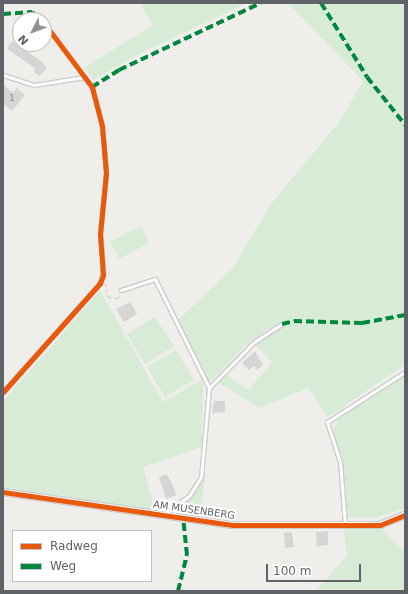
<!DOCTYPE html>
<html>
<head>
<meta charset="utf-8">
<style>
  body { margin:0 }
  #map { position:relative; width:408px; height:594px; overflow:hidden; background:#efeeea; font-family:"DejaVu Sans",sans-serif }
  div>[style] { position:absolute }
  .green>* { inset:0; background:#d8ebd6 }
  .building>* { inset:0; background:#d6d5d3 }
  .path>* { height:1px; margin-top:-0.5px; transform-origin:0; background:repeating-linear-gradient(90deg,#cacfcc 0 4px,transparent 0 6px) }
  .roads { filter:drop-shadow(1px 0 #cbcccc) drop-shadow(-1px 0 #cbcccc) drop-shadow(0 1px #cbcccc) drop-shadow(0 -1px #cbcccc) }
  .service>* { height:3px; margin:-1.5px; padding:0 1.5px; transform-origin:1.5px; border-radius:1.5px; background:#fdfcfc }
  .minor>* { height:6px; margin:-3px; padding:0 3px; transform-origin:3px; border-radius:3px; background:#fdfcfc }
  .quiet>* { height:4px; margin-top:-2px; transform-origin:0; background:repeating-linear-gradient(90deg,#00873e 0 8px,transparent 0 12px) }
  .cycleway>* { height:5px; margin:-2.5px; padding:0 2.5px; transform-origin:2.5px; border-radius:2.5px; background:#e8590c }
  span { translate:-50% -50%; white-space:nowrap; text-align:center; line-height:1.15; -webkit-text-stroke:4px #fff; paint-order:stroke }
  .number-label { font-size:8px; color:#7e8184 }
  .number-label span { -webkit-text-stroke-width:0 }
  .street-label { font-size:10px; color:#5f6368 }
  .frame { position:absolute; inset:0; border:4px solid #5f6368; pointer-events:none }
  .legend { position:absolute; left:12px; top:530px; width:140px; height:52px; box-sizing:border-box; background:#fff; border:1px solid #bfc1c3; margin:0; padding:5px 7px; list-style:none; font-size:12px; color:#5f6368 }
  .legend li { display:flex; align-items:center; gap:8px; height:20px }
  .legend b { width:20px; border:1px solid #bfc1c3 }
  .north { position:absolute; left:12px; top:12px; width:40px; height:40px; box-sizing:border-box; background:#fff; border:1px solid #bfc1c3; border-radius:50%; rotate:228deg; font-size:11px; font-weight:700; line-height:16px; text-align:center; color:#5f6368 }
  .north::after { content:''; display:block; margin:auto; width:14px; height:18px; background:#919496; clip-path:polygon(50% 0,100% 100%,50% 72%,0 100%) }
  .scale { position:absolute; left:266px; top:564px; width:95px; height:18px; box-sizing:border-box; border:2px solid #5f6368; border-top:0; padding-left:5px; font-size:12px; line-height:14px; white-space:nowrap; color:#5f6368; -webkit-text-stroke:3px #fff; paint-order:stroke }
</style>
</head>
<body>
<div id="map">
  <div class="green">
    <i style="clip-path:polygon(141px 3px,247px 3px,139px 54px,93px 80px,85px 67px,152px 26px)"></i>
    <i style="clip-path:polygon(288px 3px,405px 3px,405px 365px,328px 417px,308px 388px,260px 408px,217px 382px,225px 374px,248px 390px,272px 363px,255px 344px,271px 331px,269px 328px,247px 344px,209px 383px,177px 321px,232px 269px,270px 205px,340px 121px,363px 81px)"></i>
    <i style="clip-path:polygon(141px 226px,149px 243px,119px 259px,110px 242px)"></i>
    <i style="clip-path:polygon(100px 291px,163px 402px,201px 380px,203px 384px,202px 447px,143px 467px,155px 510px,3px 487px,3px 401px)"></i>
    <i style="clip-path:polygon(155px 317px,174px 346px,145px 364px,127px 334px)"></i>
    <i style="clip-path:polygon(176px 350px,194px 380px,165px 397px,147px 367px)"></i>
    <i style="clip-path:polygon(405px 375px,405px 508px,374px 518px,348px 518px,343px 464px,333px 431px,340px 415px)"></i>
    <i style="clip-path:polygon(203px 477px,205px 479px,200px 516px,170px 511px,194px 495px)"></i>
    <i style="clip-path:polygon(343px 527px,380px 527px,402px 549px,405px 547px,405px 591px,316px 591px,347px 555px)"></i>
  </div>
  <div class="building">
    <i style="clip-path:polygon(12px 41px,42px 62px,47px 68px,39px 76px,34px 71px,36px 69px,7px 49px)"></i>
    <i style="clip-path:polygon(3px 84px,13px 93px,17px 88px,25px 95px,12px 111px,3px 104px)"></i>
    <i style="clip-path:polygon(130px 302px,137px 314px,124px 322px,116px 309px)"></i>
    <i style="clip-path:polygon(255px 351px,263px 365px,257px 370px,254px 366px,249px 370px,242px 363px)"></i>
    <i style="clip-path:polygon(214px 401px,225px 401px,225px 412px,212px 413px)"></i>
    <i style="clip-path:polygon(167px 474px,177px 495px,166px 499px,159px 477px)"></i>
    <i style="clip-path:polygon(328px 531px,328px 545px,317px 546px,316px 532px)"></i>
    <i style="clip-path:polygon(292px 532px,294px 547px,285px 548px,284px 533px)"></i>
  </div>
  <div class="path">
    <i style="left:105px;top:283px;width:14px;rotate:78deg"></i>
    <i style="left:108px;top:297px;width:10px;rotate:6deg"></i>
    <i style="left:118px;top:298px;width:3px;rotate:-72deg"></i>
  </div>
  <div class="roads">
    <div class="service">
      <i style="left:3px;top:75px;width:33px;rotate:18deg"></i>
      <i style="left:34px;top:85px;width:51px;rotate:-9.1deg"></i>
      <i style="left:84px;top:77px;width:13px;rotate:51deg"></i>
      <i style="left:92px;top:87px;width:40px;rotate:75.6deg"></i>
      <i style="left:102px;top:126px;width:47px;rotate:85.1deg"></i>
      <i style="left:106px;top:173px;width:61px;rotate:95.6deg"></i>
      <i style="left:100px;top:234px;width:34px;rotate:85deg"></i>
      <i style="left:103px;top:268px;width:15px;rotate:101deg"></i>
      <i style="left:100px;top:283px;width:146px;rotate:131.7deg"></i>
      <i style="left:121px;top:290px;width:36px;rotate:-18deg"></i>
      <i style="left:155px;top:279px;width:122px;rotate:63.6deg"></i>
      <i style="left:209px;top:388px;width:89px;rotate:95.1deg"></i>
      <i style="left:201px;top:477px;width:22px;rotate:122deg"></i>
      <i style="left:189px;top:496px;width:31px;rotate:144deg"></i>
      <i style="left:209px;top:388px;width:64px;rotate:-45.6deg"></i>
      <i style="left:254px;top:342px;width:33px;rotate:-33deg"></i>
      <i style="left:345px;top:525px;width:63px;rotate:-94.5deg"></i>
      <i style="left:340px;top:462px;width:42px;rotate:-108deg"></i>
      <i style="left:327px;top:422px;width:93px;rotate:-32.7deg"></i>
    </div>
    <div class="minor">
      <i style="left:3px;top:492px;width:232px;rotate:8.2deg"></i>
      <i style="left:233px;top:525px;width:147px"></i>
      <i style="left:380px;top:525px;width:27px;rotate:-22deg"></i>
    </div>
  </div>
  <div class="quiet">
    <i style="left:321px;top:3px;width:87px;rotate:58.1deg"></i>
    <i style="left:367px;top:77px;width:61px;rotate:51.6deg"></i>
    <i style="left:3px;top:14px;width:29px;rotate:-4deg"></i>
    <i style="left:32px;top:12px;width:12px;rotate:42deg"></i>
    <i style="left:92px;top:87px;width:32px;rotate:-32deg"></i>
    <i style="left:119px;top:70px;width:157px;rotate:-25.3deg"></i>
    <i style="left:282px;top:324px;width:12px;rotate:-14deg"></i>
    <i style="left:294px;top:321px;width:68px;rotate:1.7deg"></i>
    <i style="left:362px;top:323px;width:44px;rotate:-10.5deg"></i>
    <i style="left:178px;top:591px;width:37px;rotate:-76deg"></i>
    <i style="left:187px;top:555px;width:37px;rotate:-96deg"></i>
  </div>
  <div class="cycleway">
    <i style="left:3px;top:392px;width:146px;rotate:-48.3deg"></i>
    <i style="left:100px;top:283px;width:9px;rotate:-69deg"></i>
    <i style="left:103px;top:275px;width:41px;rotate:-94.2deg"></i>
    <i style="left:100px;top:234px;width:61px;rotate:-84.4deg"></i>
    <i style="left:106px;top:173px;width:47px;rotate:-94.9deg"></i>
    <i style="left:102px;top:126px;width:40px;rotate:-104.4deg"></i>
    <i style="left:92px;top:87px;width:80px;rotate:-126.9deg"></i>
    <i style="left:3px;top:492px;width:232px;rotate:8.2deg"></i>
    <i style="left:233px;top:525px;width:147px"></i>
    <i style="left:380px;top:525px;width:27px;rotate:-22deg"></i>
  </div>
  <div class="number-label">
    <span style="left:12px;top:99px">1</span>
  </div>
  <div class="street-label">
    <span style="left:194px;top:510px;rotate:8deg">AM MUSENBERG</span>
  </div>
  <div class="frame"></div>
  <ul class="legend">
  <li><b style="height:5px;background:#e8590c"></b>Radweg</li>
  <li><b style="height:5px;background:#00873e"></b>Weg</li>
  </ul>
  <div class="north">N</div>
  <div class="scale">100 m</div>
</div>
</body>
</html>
